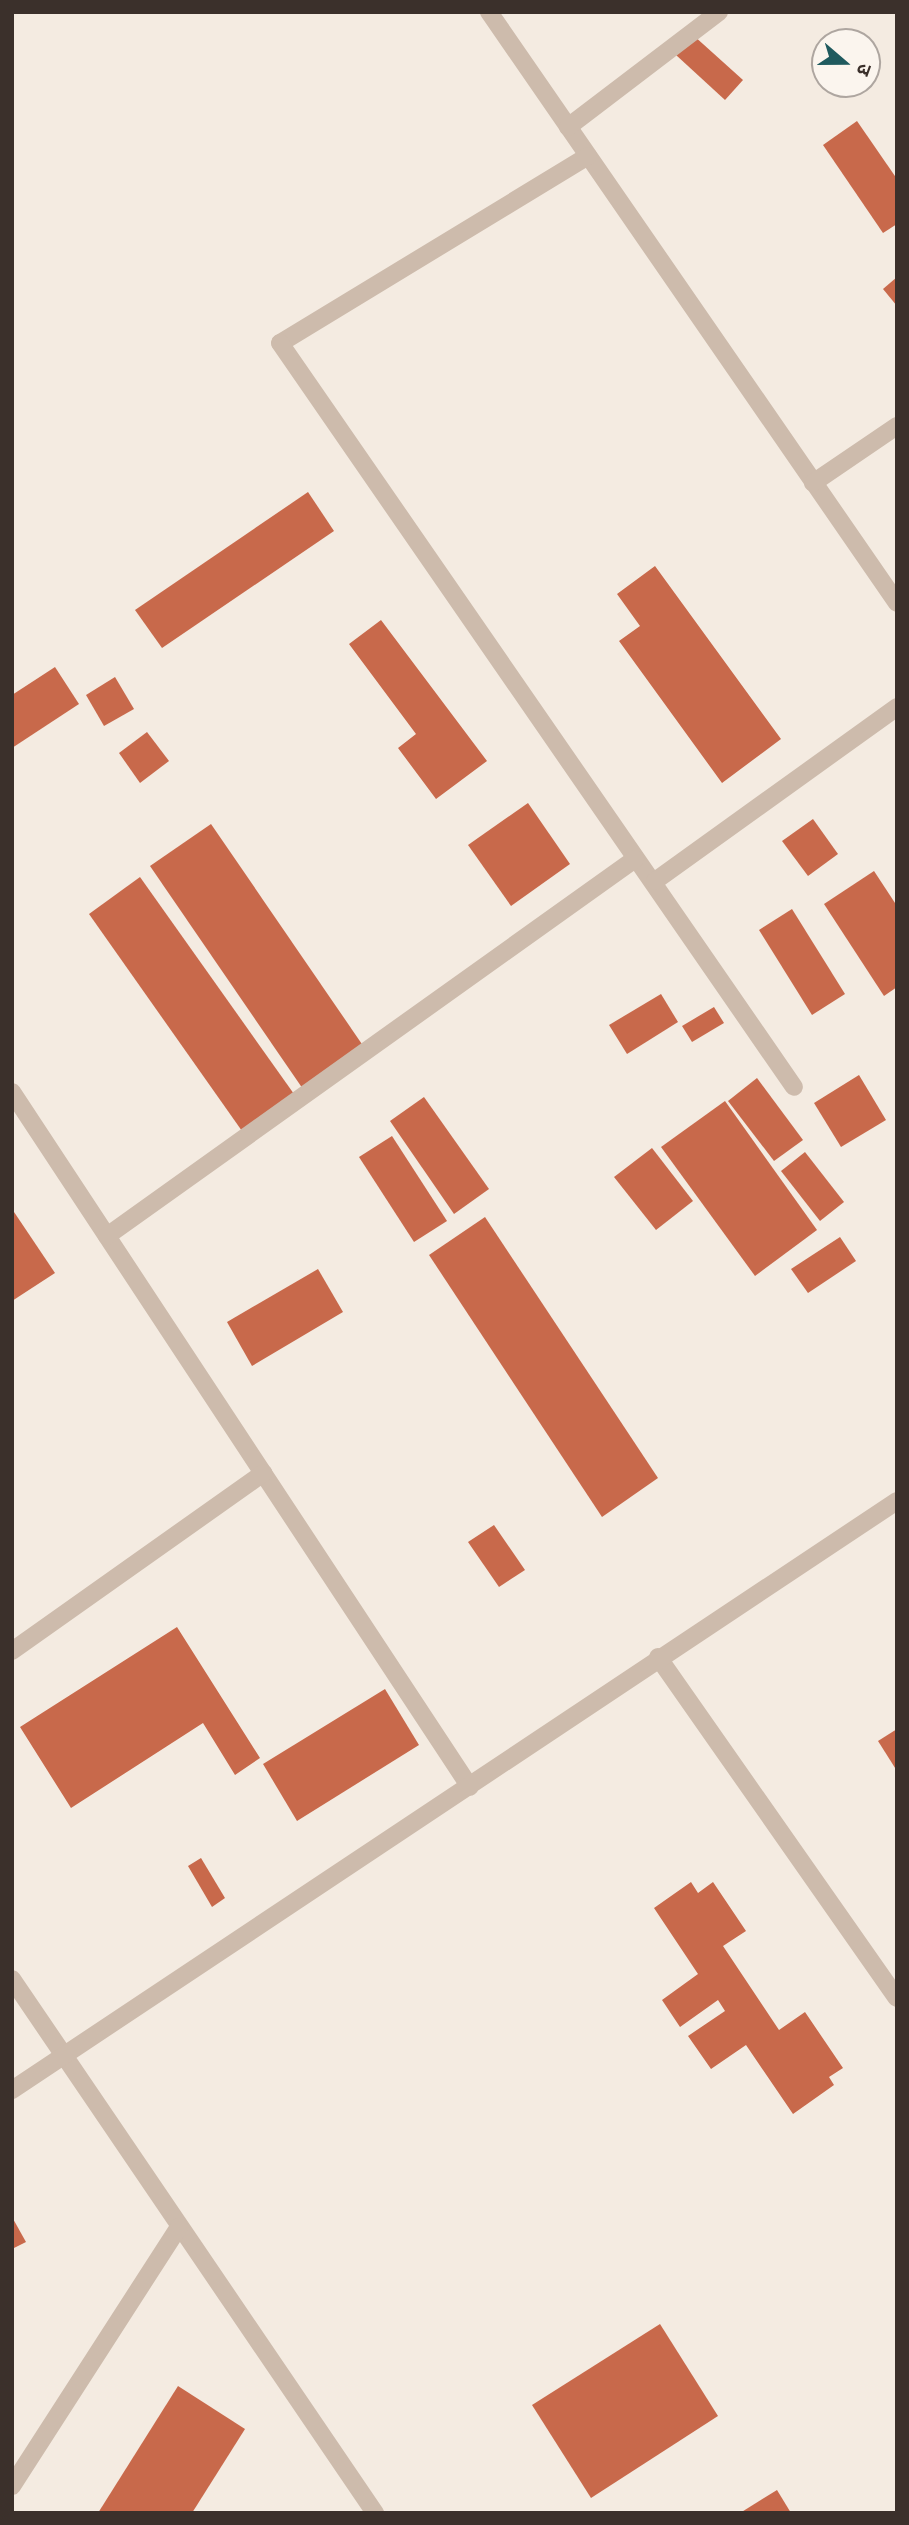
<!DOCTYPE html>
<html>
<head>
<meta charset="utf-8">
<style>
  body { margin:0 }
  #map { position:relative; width:909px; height:2525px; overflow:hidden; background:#f4ebe1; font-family:"Space Grotesk","Noto Sans Devanagari",sans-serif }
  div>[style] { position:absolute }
  .building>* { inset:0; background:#c8694b }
  .minor>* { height:18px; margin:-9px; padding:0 9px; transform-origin:9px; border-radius:9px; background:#cdbbac }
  span { translate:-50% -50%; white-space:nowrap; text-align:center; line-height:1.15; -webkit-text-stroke:7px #fbf5ee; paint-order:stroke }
  .frame { position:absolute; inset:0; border:14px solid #3b302b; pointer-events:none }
  .north { position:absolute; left:811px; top:28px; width:70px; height:70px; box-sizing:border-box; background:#fbf5ee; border:2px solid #aea6a0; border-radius:50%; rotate:110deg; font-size:19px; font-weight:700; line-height:28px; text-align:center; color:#3b302b }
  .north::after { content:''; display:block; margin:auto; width:24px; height:32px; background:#1f5a5e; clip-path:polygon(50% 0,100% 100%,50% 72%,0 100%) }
</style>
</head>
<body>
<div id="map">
  <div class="building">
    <i style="clip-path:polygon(693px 35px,743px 80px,725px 100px,676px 55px)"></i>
    <i style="clip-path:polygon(857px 121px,897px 179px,897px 224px,883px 233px,823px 145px)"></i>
    <i style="clip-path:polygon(897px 277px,897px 306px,883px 289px)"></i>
    <i style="clip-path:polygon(308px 492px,334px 531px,162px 648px,135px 610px)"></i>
    <i style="clip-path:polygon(655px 566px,781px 739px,722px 783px,619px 641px,640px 626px,617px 594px)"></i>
    <i style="clip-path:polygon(381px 620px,487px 761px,436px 799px,398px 748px,416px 734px,349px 644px)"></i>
    <i style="clip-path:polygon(55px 667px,79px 704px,12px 748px,12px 695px)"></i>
    <i style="clip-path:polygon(115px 677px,134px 709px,104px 726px,86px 695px)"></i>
    <i style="clip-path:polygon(147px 732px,169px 761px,140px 783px,119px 753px)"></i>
    <i style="clip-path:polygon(528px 803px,570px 864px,511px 906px,468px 845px)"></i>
    <i style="clip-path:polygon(813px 819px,838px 854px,808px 876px,782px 841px)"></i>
    <i style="clip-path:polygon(211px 824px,366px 1050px,305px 1092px,150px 866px)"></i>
    <i style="clip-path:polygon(874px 871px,897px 906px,897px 987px,884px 996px,824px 904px)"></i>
    <i style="clip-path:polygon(140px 877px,294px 1094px,242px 1131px,89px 914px)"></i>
    <i style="clip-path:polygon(792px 909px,845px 994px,812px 1015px,759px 930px)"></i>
    <i style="clip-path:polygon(661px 994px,678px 1022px,627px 1054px,609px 1025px)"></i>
    <i style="clip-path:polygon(714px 1007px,724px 1023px,692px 1042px,682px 1026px)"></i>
    <i style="clip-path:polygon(859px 1075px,886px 1120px,841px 1147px,814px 1103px)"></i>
    <i style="clip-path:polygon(757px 1078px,803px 1140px,774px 1161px,728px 1101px)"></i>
    <i style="clip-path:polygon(424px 1097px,489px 1189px,454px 1214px,390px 1121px)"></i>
    <i style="clip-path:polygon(725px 1101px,817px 1230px,755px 1276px,661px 1147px)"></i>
    <i style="clip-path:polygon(392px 1136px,447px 1221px,414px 1242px,359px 1157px)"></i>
    <i style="clip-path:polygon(652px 1148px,693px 1201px,656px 1230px,614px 1177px)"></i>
    <i style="clip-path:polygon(805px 1152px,844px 1202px,820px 1221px,781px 1171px)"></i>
    <i style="clip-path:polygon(12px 1209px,55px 1273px,12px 1301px)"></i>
    <i style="clip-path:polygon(485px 1217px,658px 1478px,602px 1517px,429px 1255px)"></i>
    <i style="clip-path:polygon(840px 1237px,856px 1261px,808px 1293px,791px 1269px)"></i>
    <i style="clip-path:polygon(318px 1269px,343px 1312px,252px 1366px,227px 1322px)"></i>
    <i style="clip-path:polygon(494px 1525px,525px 1570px,499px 1587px,468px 1542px)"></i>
    <i style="clip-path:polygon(177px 1627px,260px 1758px,235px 1775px,203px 1723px,71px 1808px,20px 1727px)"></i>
    <i style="clip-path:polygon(385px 1689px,419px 1745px,297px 1821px,263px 1764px)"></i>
    <i style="clip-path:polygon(897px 1729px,897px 1771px,878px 1741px)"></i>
    <i style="clip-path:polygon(201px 1858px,225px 1898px,212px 1907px,188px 1866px)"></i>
    <i style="clip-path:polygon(691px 1882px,698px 1893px,713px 1882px,746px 1931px,723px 1946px,779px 2030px,805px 2012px,843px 2068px,829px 2077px,834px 2085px,793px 2114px,746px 2045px,711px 2069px,688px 2036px,725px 2011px,718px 2000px,680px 2027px,662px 2000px,698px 1974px,654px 1908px)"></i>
    <i style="clip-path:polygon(12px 2217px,26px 2242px,12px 2249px)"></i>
    <i style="clip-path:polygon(660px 2324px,718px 2416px,591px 2498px,532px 2405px)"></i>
    <i style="clip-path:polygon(178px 2386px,245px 2429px,192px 2513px,98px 2513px)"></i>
    <i style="clip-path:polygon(777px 2490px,791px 2513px,740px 2513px)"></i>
  </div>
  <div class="minor">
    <i style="left:489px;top:12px;width:718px;rotate:55.38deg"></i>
    <i style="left:568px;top:127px;width:190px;rotate:-37.3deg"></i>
    <i style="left:588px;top:156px;width:360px;rotate:148.7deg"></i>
    <i style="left:280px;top:343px;width:904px;rotate:55.36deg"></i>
    <i style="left:813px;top:483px;width:102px;rotate:-34.2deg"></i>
    <i style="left:655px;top:881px;width:298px;rotate:-35.7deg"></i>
    <i style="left:12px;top:1092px;width:832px;rotate:56.62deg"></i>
    <i style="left:107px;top:1236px;width:649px;rotate:-35.53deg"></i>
    <i style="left:12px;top:1651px;width:308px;rotate:-35.3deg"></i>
    <i style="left:658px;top:1657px;width:416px;rotate:55deg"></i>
    <i style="left:12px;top:1979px;width:646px;rotate:55.79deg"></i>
    <i style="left:12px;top:2090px;width:1063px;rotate:-33.65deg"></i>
    <i style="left:12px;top:2486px;width:308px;rotate:-57.2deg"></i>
  </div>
  <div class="frame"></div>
  <div class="north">उ</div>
</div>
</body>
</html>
